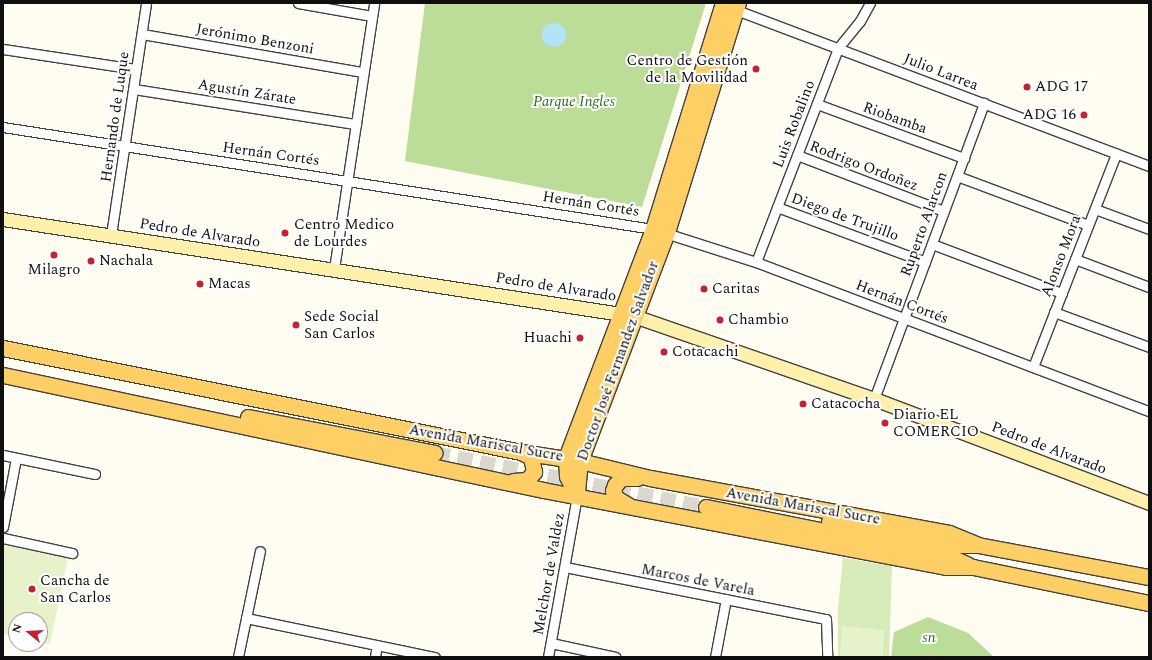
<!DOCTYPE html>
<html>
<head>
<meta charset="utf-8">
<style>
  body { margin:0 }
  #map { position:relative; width:1152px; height:660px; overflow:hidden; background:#fffcf1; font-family:Spectral,serif }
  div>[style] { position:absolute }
  .green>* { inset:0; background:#d6ebb9 }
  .forest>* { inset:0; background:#bbdd98 }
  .pitch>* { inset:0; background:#e7f2cb }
  .water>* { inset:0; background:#b4e3f8 }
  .round { border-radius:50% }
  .primary-tunnel>* { height:15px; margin-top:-7.5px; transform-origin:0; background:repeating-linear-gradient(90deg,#dbd8cf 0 15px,transparent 0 23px) }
  .roads { filter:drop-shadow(1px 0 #424242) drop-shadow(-1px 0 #424242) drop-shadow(0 1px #424242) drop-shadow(0 -1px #424242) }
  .street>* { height:9px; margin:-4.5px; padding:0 4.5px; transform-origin:4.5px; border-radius:4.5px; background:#fff }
  .secondary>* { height:13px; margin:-6.5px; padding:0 6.5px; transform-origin:6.5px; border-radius:6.5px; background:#fff1ac }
  .primary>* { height:15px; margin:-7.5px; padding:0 7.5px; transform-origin:7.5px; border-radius:7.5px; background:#fdcf64 }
  .dots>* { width:11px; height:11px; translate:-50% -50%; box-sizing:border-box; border:2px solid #fff; border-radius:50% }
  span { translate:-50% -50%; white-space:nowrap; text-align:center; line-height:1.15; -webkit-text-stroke:4px #fff; paint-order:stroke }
  .street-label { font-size:15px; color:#0f0f0f }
  .poi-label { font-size:15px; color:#0f0f0f }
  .right { translate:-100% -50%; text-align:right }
  .left { translate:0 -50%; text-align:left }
  .park-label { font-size:15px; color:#316a1c; font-style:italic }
  .frame { position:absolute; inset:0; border:4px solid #0f0f0f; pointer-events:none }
  .north { position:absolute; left:8px; top:612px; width:40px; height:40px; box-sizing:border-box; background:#fff; border:1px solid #9f9f9f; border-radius:50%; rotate:288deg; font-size:11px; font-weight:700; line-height:16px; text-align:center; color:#0f0f0f }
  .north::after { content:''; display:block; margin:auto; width:14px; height:18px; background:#c52132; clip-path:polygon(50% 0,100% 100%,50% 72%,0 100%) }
</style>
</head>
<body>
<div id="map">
  <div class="green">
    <i style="clip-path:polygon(843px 558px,892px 566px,889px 657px,838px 657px,838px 609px)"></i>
  </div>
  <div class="forest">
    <i style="clip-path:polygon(425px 3px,706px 3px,642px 207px,405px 161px)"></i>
    <i style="clip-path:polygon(928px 617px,968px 633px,994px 657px,891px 657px,894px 632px)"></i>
  </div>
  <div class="pitch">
    <i style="clip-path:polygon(3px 545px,68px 558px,50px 644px,40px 642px,40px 620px,16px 620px,16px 637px,3px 634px)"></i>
    <i style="clip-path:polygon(842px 626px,884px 630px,883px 657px,840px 656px)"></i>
  </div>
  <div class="water">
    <i class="round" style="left:542px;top:23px;width:24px;height:24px"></i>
  </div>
  <div class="primary-tunnel">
    <i style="left:435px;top:453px;width:276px;rotate:11.3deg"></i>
  </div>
  <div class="roads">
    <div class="street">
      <i style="left:298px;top:3px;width:75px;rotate:10deg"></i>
      <i style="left:731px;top:8px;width:447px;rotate:20.7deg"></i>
      <i style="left:142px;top:34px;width:224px;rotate:9.8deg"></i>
      <i style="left:3px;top:49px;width:134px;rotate:8.6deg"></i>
      <i style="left:134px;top:89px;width:225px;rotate:9deg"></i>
      <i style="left:817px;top:104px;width:157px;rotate:20.2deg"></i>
      <i style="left:3px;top:127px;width:658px;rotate:8.92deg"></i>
      <i style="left:653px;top:229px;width:108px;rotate:17.8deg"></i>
      <i style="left:756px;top:262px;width:420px;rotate:20.8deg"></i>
      <i style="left:797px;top:155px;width:157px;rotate:20.9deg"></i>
      <i style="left:957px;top:176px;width:140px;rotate:20.5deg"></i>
      <i style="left:777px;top:207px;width:158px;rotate:20.4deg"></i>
      <i style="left:1095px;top:209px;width:58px;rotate:20.3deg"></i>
      <i style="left:111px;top:235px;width:235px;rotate:-81.4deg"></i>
      <i style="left:932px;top:244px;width:139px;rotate:20.7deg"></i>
      <i style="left:1075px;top:259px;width:79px;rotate:20.7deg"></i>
      <i style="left:756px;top:262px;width:229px;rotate:-69deg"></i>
      <i style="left:838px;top:48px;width:35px;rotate:-51deg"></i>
      <i style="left:860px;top:21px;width:21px;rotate:-61deg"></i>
      <i style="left:334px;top:269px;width:269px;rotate:-81.4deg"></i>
      <i style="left:1054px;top:312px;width:101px;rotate:20.2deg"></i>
      <i style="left:1033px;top:367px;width:229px;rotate:-68.7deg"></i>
      <i style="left:874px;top:399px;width:316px;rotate:-69.6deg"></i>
      <i style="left:3px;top:455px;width:94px;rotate:11.7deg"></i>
      <i style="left:3px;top:527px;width:70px;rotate:-79.3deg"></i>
      <i style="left:3px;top:538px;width:71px;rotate:12.3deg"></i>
      <i style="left:565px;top:567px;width:266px;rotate:11.3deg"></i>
      <i style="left:826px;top:619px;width:38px;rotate:88deg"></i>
      <i style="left:246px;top:618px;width:193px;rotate:11.7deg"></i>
      <i style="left:551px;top:643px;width:66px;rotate:12.2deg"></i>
      <i style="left:238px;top:657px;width:108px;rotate:-78.3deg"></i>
      <i style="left:375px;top:657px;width:12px;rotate:-81deg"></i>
      <i style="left:548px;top:657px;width:164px;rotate:-79.8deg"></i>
      <i style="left:715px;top:657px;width:59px;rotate:-79.3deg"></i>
    </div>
    <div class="secondary">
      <i style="left:3px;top:219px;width:638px;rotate:8.74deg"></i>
      <i style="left:634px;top:316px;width:254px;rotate:19.1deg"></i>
      <i style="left:874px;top:399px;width:294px;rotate:20.7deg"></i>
    </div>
    <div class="primary">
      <i style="left:3px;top:348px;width:528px;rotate:11.35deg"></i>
      <i style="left:521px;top:452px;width:60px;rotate:8.7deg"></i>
      <i style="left:580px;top:461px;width:72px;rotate:13.7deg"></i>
      <i style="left:650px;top:478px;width:304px;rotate:10.4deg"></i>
      <i style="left:949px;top:533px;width:31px;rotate:22deg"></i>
      <i style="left:3px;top:375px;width:552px;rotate:12.02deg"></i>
      <i style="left:543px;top:490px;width:410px;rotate:10.8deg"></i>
      <i style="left:946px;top:567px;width:27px"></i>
      <i style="left:973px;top:567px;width:180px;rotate:11.6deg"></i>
      <i style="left:248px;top:417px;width:190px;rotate:10.9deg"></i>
      <i style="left:513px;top:481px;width:14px;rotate:-4deg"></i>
      <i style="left:527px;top:480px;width:11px;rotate:-49deg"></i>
      <i style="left:534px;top:472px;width:15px;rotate:-101deg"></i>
      <i style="left:531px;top:457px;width:11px;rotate:-153deg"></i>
      <i style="left:577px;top:493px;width:32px;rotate:-85deg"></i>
      <i style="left:580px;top:461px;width:245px;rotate:-69.2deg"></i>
      <i style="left:667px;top:232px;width:240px;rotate:-72.8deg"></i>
      <i style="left:577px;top:496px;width:22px;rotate:-117deg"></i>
      <i style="left:567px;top:476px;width:18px;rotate:-93deg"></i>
      <i style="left:566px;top:458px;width:245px;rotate:-69.2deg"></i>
      <i style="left:653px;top:229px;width:237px;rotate:-72.8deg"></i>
      <i style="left:628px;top:505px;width:14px;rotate:-150deg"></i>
      <i style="left:616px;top:498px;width:8px;rotate:-113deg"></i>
      <i style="left:613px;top:491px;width:6px;rotate:-72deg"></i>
      <i style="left:615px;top:485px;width:9px;rotate:-49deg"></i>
      <i style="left:621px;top:478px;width:16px"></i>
      <i style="left:706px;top:507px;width:248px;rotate:11.4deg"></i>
      <i style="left:949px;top:556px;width:21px;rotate:25deg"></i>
      <i style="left:829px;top:521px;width:124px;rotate:11.1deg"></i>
      <i style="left:951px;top:545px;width:27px"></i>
      <i style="left:978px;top:545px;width:174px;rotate:10.6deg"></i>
    </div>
  </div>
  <div class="dots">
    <i style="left:756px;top:69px;background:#c52132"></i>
    <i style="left:1027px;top:87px;background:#c52132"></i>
    <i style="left:1084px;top:115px;background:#c52132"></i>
    <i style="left:285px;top:233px;background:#c52132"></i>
    <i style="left:54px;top:255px;background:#c52132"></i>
    <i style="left:91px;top:261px;background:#c52132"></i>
    <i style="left:200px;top:284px;background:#c52132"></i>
    <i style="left:704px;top:289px;background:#c52132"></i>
    <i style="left:720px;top:320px;background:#c52132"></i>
    <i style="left:296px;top:325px;background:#c52132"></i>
    <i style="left:580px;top:338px;background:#c52132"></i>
    <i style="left:664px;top:352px;background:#c52132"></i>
    <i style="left:803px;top:404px;background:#c52132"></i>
    <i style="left:885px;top:423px;background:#c52132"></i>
    <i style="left:32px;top:589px;background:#c52132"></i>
  </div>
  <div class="street-label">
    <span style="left:255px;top:39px;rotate:10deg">Jerónimo Benzoni</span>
    <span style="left:941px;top:72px;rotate:21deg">Julio Larrea</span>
    <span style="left:247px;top:92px;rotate:9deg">Agustín Zárate</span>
    <span style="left:115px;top:117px;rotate:-82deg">Hernando de Luque</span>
    <span style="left:895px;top:118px;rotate:20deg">Riobamba</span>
    <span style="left:794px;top:124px;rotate:-69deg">Luis Robalino</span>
    <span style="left:271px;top:154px;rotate:8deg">Hernán Cortés</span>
    <span style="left:864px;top:166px;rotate:21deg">Rodrigo Ordoñez</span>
    <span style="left:591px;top:204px;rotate:9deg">Hernán Cortés</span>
    <span style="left:845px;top:217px;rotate:20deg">Diego de Trujillo</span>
    <span style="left:924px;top:224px;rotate:-70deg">Ruperto Alarcon</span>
    <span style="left:200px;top:233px;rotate:9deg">Pedro de Alvarado</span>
    <span style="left:1061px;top:256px;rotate:-69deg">Alonso Mora</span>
    <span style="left:556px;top:287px;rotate:9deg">Pedro de Alvarado</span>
    <span style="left:902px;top:302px;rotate:21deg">Hernán Cortés</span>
    <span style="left:618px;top:361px;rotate:-70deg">Doctor José Fernandez Salvador</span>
    <span style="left:486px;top:443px;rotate:10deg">Avenida Mariscal Sucre</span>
    <span style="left:1049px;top:448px;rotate:21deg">Pedro de Alvarado</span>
    <span style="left:803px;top:506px;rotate:10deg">Avenida Mariscal Sucre</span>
    <span style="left:549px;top:574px;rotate:-80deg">Melchor de Valdez</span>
    <span style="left:698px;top:580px;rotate:11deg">Marcos de Varela</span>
  </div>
  <div class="poi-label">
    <span class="right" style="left:748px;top:69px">Centro de Gestión<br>de la Movilidad</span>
    <span class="left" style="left:1035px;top:87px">ADG 17</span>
    <span class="right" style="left:1076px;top:115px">ADG 16</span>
    <span class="left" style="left:294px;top:233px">Centro Medico<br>de Lourdes</span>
    <span class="left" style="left:99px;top:261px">Nachala</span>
    <span style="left:54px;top:270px">Milagro</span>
    <span class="left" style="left:208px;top:284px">Macas</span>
    <span class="left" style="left:712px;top:289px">Caritas</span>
    <span class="left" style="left:304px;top:325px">Sede Social<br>San Carlos</span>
    <span class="left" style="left:728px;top:320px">Chambio</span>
    <span class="right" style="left:572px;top:338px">Huachi</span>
    <span class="left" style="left:672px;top:352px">Cotacachi</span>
    <span class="left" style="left:811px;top:404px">Catacocha</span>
    <span class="left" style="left:893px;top:423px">Diario EL<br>COMERCIO</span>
    <span class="left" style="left:40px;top:589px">Cancha de<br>San Carlos</span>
  </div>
  <div class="park-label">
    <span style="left:574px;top:102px">Parque Ingles</span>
    <span style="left:929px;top:638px">sn</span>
  </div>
  <div class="frame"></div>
  <div class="north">N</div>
</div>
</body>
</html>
